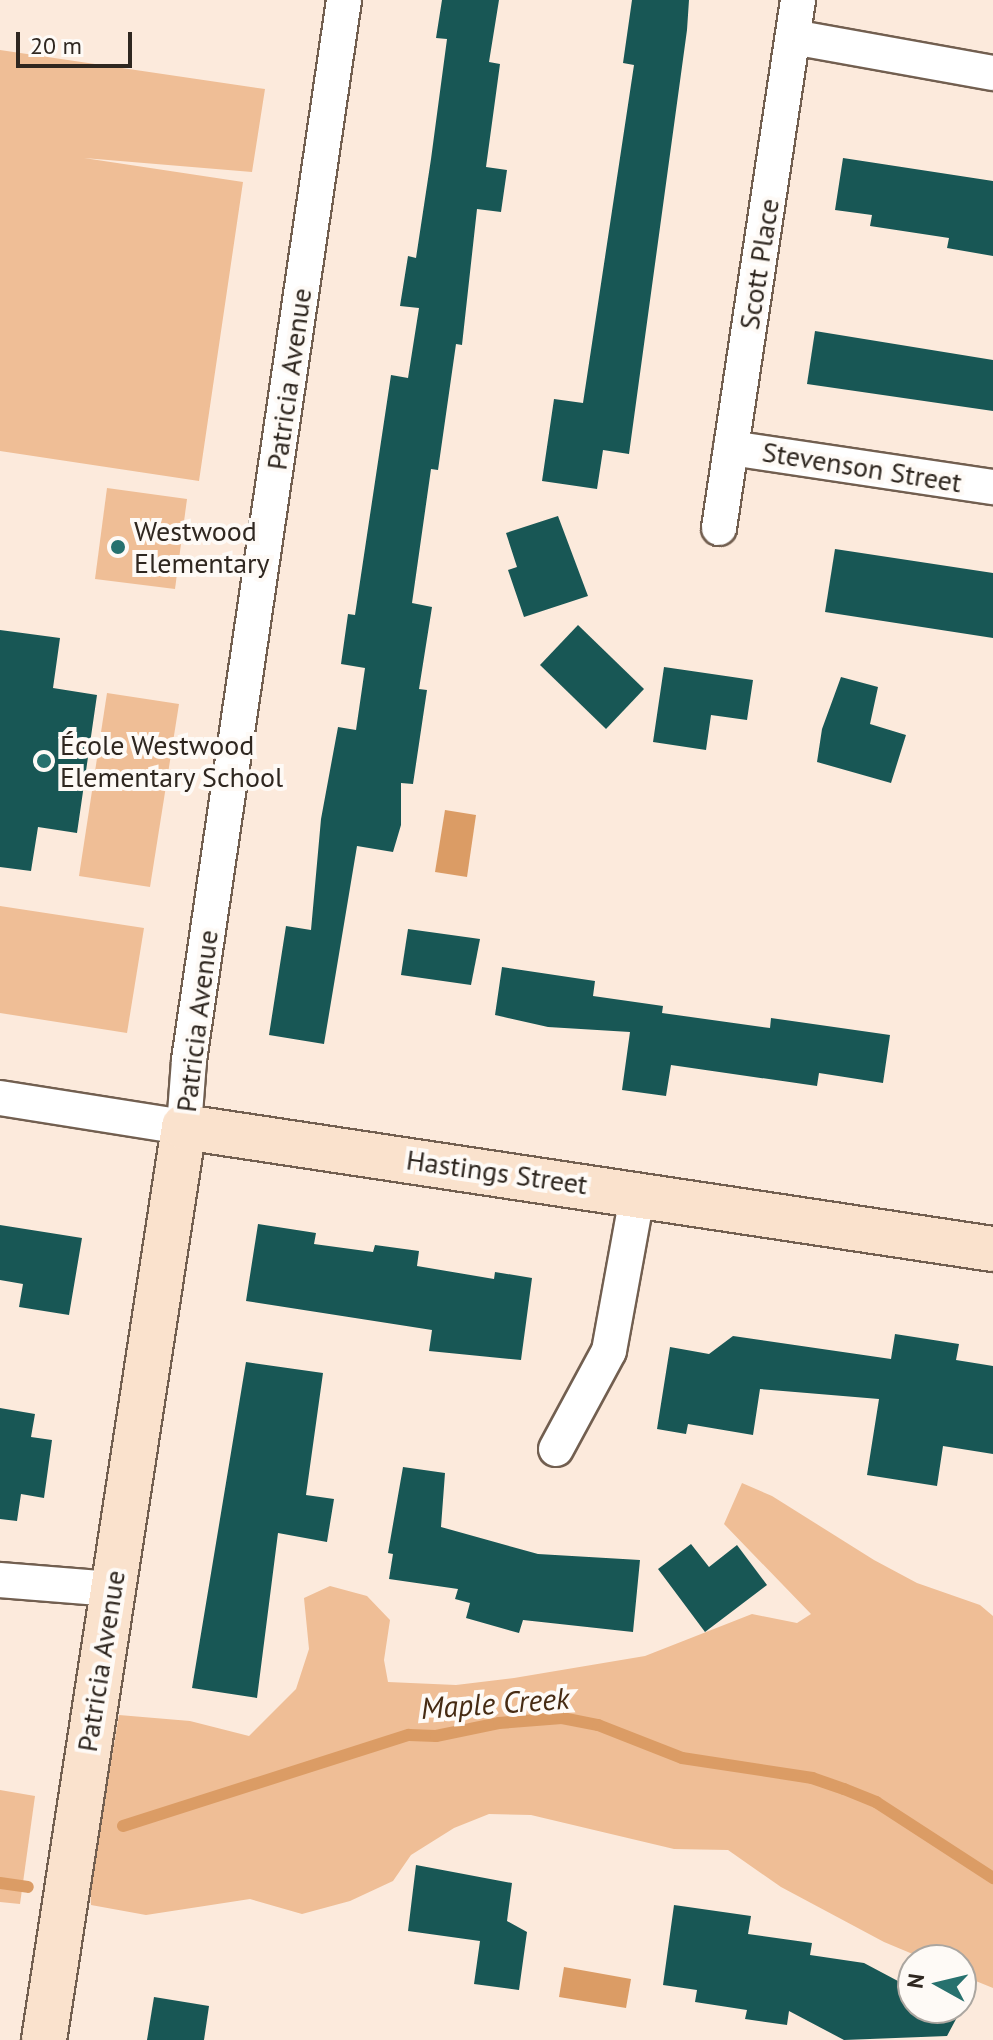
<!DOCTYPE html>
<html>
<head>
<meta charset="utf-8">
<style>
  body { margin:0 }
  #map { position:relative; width:993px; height:2040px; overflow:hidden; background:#fceadc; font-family:"PT Sans",sans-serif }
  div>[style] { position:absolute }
  .green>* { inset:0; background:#efbe96 }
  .water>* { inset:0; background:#db9c65 }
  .stream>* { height:12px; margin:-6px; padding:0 6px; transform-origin:6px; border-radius:6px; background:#db9c65 }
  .building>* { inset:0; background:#185755 }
  .roads { filter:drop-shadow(2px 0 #725f50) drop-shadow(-2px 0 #725f50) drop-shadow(0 2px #725f50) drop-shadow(0 -2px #725f50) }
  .street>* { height:34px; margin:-17px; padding:0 17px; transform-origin:17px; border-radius:17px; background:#fff }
  .secondary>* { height:44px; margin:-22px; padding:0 22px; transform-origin:22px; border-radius:22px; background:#fae2cd }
  .dots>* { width:22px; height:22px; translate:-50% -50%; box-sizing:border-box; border:4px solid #fefaf6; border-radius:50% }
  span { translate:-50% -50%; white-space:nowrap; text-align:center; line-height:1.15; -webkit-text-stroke:8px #fefaf6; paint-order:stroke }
  .street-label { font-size:28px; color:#2f2720 }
  .poi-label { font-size:28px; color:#2f2720 }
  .left { translate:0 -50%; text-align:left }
  .water-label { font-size:30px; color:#462b13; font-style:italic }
  .north { position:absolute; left:897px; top:1944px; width:80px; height:80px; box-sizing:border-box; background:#fefaf6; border:2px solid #aba6a0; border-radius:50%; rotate:278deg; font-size:22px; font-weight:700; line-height:32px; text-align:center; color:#2f2720 }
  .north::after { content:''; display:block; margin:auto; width:28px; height:36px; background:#27716e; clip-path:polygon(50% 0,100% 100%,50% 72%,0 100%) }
  .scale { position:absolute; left:16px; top:32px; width:116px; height:36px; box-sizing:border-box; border:4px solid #2f2720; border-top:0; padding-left:10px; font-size:24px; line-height:28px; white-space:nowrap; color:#2f2720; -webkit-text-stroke:6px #fefaf6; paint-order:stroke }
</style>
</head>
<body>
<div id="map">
  <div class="green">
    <i style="clip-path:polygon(0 50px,265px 89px,252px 172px,84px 158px,243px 182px,199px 481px,0 451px)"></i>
    <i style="clip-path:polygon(107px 488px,187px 499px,175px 589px,95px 579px)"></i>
    <i style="clip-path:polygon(107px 693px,179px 704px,150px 887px,79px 876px)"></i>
    <i style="clip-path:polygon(0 906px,144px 928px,127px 1033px,0 1013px)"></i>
    <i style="clip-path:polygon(742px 1483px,772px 1496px,874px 1560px,917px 1583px,980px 1605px,993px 1616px,993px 1988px,961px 1975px,961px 1960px,927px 1960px,884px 1942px,781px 1887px,728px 1850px,674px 1849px,531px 1815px,489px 1814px,454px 1828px,411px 1855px,393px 1881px,350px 1901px,302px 1914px,250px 1899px,146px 1915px,91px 1905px,90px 1884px,119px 1715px,190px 1721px,249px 1736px,296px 1689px,309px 1649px,304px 1598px,330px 1586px,367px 1596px,390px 1620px,384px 1660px,388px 1682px,456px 1685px,514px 1678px,645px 1656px,752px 1614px,797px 1623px,811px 1614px,724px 1524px)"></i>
    <i style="clip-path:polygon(0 1790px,35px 1796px,20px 1904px,0 1902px)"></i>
  </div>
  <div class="water">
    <i style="clip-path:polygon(445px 810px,476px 815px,467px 877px,435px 872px)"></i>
    <i style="clip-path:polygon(564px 1967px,631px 1979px,626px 2008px,559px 1997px)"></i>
  </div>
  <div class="stream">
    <i style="left:123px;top:1826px;width:300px;rotate:-17.7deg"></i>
    <i style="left:409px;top:1735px;width:27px;rotate:2deg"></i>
    <i style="left:436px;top:1736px;width:64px;rotate:-11.7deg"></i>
    <i style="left:499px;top:1723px;width:63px;rotate:-4.5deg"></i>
    <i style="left:562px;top:1718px;width:37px;rotate:11deg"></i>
    <i style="left:598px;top:1725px;width:90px;rotate:21.4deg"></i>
    <i style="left:682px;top:1758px;width:132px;rotate:8.7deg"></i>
    <i style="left:812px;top:1778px;width:34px;rotate:19deg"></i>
    <i style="left:844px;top:1789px;width:35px;rotate:22deg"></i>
    <i style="left:876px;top:1802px;width:140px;rotate:33deg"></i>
    <i style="left:0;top:1883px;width:28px;rotate:8deg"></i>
  </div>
  <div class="building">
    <i style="clip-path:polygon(442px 0,499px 0,489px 62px,500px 64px,486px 167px,507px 170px,501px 212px,477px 209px,462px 345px,456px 344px,438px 470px,431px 469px,412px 603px,432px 607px,419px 689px,427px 690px,413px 784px,401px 783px,401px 825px,393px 852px,357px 846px,324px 1044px,269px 1035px,286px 926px,311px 930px,321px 819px,338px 727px,356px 730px,365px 668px,341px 664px,348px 614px,355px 615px,391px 375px,408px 378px,419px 308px,400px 306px,408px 256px,416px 258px,431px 159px,447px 39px,436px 38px)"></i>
    <i style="clip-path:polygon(632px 0,689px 0,687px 30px,629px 454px,603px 450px,597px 489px,542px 481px,554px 399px,583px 403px,634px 65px,623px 63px)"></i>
    <i style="clip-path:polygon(843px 158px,993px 181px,993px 256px,947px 248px,949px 238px,870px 226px,872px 215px,835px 210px)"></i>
    <i style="clip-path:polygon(815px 331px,993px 360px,993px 411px,807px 384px)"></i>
    <i style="clip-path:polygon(558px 516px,588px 596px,524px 617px,508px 570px,517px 567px,506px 533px)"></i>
    <i style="clip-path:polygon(835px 549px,993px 573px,993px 638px,825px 612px)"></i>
    <i style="clip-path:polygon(578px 625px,644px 689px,606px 729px,540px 665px)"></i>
    <i style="clip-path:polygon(0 630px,60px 638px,53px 688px,97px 695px,77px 833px,38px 827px,31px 871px,0 867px)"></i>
    <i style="clip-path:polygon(664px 667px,753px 680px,747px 720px,711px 715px,706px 750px,653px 742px)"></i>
    <i style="clip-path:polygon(841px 677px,878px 687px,870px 724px,906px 735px,891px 783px,817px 762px,822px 729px)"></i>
    <i style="clip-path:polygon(408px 929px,480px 939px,471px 985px,401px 975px)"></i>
    <i style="clip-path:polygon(502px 967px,595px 981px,593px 996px,663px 1006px,662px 1013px,770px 1028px,771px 1018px,890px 1035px,883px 1083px,819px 1073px,817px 1086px,671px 1065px,666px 1096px,622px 1090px,630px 1032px,548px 1027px,495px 1015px)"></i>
    <i style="clip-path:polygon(258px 1224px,316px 1233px,314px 1244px,373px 1252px,375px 1245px,419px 1251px,417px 1266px,494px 1279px,495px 1272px,532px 1278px,521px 1360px,429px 1351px,432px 1330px,246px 1301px)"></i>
    <i style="clip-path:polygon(0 1225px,82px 1238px,69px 1315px,19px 1307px,23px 1284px,0 1280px)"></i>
    <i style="clip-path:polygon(895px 1334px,959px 1344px,956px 1360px,993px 1366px,993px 1454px,943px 1446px,937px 1486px,867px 1475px,879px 1399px,760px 1389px,753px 1435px,688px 1424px,686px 1434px,657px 1429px,670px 1347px,709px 1354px,733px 1336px,891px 1359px)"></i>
    <i style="clip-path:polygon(246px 1362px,323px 1373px,306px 1495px,334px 1499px,327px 1542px,278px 1533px,257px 1698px,192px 1688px)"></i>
    <i style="clip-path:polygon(0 1408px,35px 1414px,31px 1437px,52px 1440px,44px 1498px,21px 1494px,17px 1521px,0 1519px)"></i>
    <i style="clip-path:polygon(403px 1467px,445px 1473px,441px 1527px,538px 1554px,640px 1560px,633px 1632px,523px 1620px,519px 1633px,466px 1618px,470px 1603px,455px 1599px,458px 1589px,389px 1579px,393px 1554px,388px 1553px)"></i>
    <i style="clip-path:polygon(691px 1544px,709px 1567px,737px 1545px,767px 1585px,705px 1632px,658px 1569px)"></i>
    <i style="clip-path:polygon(416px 1865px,512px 1883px,507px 1921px,527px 1932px,519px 1990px,474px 1984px,480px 1941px,408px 1931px)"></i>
    <i style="clip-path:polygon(674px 1905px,751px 1916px,748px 1934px,812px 1943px,810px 1955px,864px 1963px,913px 1989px,913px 2008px,962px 2008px,947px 2036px,844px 2040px,789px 2011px,787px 2025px,745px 2019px,747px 2010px,695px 2002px,697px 1990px,663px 1985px)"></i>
    <i style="clip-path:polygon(154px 1997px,209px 2006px,204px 2040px,147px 2040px)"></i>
  </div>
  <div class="roads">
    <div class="street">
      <i style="left:793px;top:37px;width:203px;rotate:10.2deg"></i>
      <i style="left:731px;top:448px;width:265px;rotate:8.5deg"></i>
      <i style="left:719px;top:528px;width:534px;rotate:-81.49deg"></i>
      <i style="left:0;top:1098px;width:186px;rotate:9deg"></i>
      <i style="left:184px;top:1127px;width:67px;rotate:-85.7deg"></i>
      <i style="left:189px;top:1060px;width:1071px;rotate:-81.68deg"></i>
      <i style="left:556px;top:1449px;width:111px;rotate:-61.6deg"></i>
      <i style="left:609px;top:1351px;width:162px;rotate:-79.7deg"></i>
      <i style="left:0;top:1580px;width:111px;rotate:4.6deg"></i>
    </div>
    <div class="secondary">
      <i style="left:44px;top:2040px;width:924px;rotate:-81.28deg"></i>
      <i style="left:184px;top:1127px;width:818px;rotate:8.58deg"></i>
    </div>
  </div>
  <div class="dots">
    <i style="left:118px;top:547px;background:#27716e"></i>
    <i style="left:44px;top:761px;background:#27716e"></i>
  </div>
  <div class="street-label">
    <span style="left:759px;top:264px;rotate:-81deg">Scott Place</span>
    <span style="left:289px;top:379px;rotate:-82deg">Patricia Avenue</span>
    <span style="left:862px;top:467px;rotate:9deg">Stevenson Street</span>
    <span style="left:197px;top:1021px;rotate:-83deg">Patricia Avenue</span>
    <span style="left:497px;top:1172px;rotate:8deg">Hastings Street</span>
    <span style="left:101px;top:1661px;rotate:-81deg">Patricia Avenue</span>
  </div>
  <div class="poi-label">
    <span class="left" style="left:134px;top:547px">Westwood<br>Elementary</span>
    <span class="left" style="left:60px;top:761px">École Westwood<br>Elementary School</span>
  </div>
  <div class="water-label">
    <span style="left:495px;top:1703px;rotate:-4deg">Maple Creek</span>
  </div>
  <div class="north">N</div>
  <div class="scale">20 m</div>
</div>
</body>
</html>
